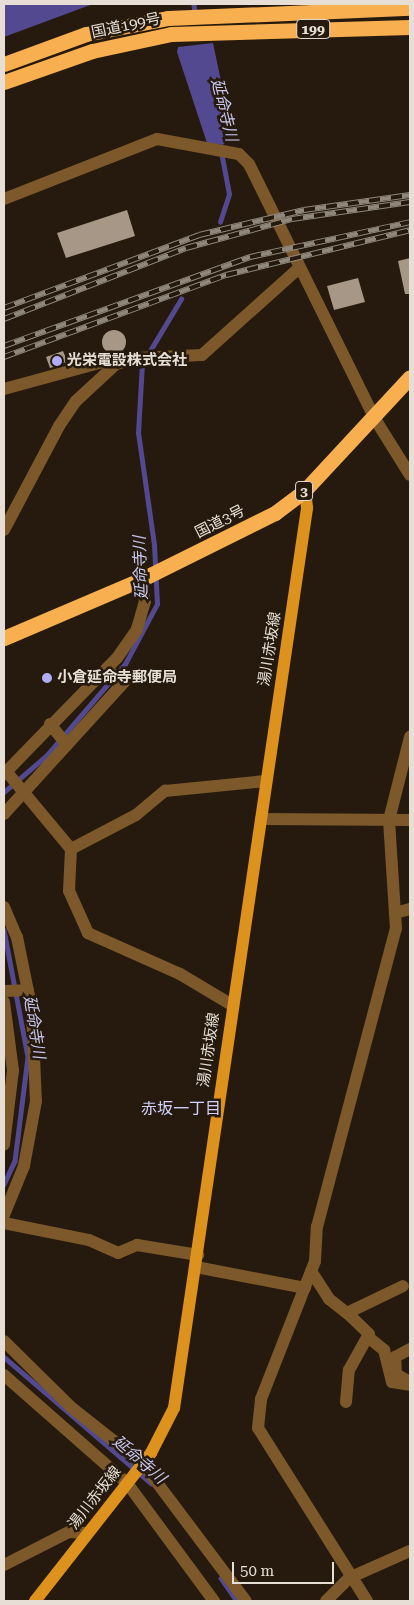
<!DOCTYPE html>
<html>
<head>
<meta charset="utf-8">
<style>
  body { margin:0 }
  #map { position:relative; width:414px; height:1605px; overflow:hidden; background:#251a0d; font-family:"Roboto Serif","Noto Sans JP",serif }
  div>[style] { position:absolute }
  .water>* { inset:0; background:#524991 }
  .stream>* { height:4.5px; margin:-2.25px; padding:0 2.25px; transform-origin:2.25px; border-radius:2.25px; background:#524991 }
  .building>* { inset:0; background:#a69787 }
  .round { border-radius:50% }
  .minor>* { height:12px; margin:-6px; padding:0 6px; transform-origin:6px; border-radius:6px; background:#7c582a }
  .major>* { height:12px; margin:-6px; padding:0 6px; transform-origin:6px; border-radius:6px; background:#de921e }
  .highway>* { height:15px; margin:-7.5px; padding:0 7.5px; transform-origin:7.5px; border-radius:7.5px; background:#f8af50 }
  .rail>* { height:5.5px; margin-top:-2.75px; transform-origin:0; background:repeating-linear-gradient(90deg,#251a0d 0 11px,#90877c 0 22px); box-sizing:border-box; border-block:1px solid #90877c }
  .dots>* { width:14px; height:14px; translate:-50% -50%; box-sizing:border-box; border:2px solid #251a0d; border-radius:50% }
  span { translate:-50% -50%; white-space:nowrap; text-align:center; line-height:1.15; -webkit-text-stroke:5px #251a0d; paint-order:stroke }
  .shield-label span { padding:1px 4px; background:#251a0d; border:1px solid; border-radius:4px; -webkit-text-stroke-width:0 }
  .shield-label { font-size:14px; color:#e7dfd6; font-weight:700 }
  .street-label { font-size:15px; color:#e7dfd6 }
  .poi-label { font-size:15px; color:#e7dfd6; font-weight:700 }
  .left { translate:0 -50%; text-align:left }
  .water-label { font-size:16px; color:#c8c7f0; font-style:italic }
  .neighbourhood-label { font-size:16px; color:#d3d2fd }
  .frame { position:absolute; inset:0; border:5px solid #e7dfd6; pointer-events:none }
  .scale { position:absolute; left:232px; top:1562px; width:102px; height:22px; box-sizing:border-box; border:2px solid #e7dfd6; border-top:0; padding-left:6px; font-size:15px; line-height:18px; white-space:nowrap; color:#e7dfd6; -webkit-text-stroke:4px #251a0d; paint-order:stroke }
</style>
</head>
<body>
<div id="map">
  <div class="water">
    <i style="clip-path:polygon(4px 4px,93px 4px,4px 37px)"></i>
    <i style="clip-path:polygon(213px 43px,221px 81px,220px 98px,223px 111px,230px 115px,226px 134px,230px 136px,223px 145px,207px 143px,177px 52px,178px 47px)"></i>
  </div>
  <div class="stream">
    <i style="left:194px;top:4px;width:11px;rotate:85deg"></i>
    <i style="left:220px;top:222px;width:29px;rotate:-72deg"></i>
    <i style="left:229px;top:194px;width:43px;rotate:-100.8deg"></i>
    <i style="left:4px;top:792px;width:57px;rotate:-40.7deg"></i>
    <i style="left:47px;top:755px;width:120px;rotate:-49.4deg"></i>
    <i style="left:125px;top:664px;width:68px;rotate:-61.9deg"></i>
    <i style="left:157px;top:604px;width:59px;rotate:-92.9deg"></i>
    <i style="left:154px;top:545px;width:113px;rotate:-98.1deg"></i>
    <i style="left:138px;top:433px;width:69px;rotate:-86.7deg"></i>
    <i style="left:142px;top:364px;width:76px;rotate:-59deg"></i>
    <i style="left:4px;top:930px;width:129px;rotate:79.3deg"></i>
    <i style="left:28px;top:1057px;width:105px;rotate:97.1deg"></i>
    <i style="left:15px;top:1161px;width:26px;rotate:115deg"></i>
    <i style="left:4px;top:1357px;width:194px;rotate:40.6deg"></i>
    <i style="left:221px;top:1578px;width:28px;rotate:55deg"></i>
  </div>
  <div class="building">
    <i style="clip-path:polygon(127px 210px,135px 236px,66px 258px,57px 233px)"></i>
    <i style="clip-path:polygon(410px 258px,410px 294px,405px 294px,398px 261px)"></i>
    <i style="clip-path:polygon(358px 278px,365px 302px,334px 310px,327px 286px)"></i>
    <i class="round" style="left:102px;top:330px;width:24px;height:24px"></i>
    <i style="clip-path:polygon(63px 351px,68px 363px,50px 368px,46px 357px)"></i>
  </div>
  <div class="minor">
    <i style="left:4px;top:199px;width:164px;rotate:-21.4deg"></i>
    <i style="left:157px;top:139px;width:83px;rotate:10.4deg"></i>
    <i style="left:239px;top:154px;width:14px;rotate:45deg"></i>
    <i style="left:249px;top:164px;width:284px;rotate:63.7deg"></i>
    <i style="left:375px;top:419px;width:66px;rotate:58deg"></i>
    <i style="left:4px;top:389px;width:110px;rotate:-15.3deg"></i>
    <i style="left:110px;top:360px;width:7px;rotate:34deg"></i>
    <i style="left:4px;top:530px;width:118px;rotate:-62.1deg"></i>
    <i style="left:59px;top:426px;width:30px;rotate:-56deg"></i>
    <i style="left:76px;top:401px;width:54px;rotate:-42.8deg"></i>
    <i style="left:116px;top:364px;width:22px;rotate:-16deg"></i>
    <i style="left:137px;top:358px;width:65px;rotate:-2.6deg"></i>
    <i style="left:202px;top:355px;width:130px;rotate:-41.9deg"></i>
    <i style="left:50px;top:724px;width:27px;rotate:51deg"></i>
    <i style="left:6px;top:771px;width:102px;rotate:50.2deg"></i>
    <i style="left:4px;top:774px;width:162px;rotate:-45.8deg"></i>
    <i style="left:117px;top:658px;width:35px;rotate:-55deg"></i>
    <i style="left:137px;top:629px;width:29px;rotate:-74deg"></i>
    <i style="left:145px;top:601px;width:22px;rotate:-103deg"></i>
    <i style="left:4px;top:814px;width:178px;rotate:-47.7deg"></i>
    <i style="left:124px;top:682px;width:22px;rotate:-144deg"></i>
    <i style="left:261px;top:819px;width:149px;rotate:0.4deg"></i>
    <i style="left:4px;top:907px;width:33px;rotate:67deg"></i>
    <i style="left:17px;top:937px;width:76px;rotate:78.5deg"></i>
    <i style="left:32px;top:1011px;width:90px;rotate:87.5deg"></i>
    <i style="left:36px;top:1101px;width:66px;rotate:100.5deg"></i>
    <i style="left:24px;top:1166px;width:53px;rotate:112.2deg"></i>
    <i style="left:395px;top:913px;width:16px;rotate:-15deg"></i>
    <i style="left:4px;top:991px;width:24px;rotate:-2deg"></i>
    <i style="left:4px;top:1002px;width:69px;rotate:82.5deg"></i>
    <i style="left:13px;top:1070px;width:75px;rotate:96.9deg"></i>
    <i style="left:232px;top:1005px;width:61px;rotate:-149.2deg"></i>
    <i style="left:180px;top:974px;width:101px;rotate:-156deg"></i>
    <i style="left:88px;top:933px;width:46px;rotate:-114.3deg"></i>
    <i style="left:69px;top:891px;width:42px;rotate:-87.3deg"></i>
    <i style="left:71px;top:849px;width:73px;rotate:-27.6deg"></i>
    <i style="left:136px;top:815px;width:38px;rotate:-40deg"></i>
    <i style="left:165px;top:791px;width:101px;rotate:-5.7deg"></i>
    <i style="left:4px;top:1223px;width:87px;rotate:11.3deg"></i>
    <i style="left:89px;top:1240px;width:32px;rotate:24deg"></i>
    <i style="left:118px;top:1253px;width:21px;rotate:-23deg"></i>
    <i style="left:137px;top:1245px;width:62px;rotate:9.3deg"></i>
    <i style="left:196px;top:1267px;width:111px;rotate:10.9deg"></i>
    <i style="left:311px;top:1271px;width:33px;rotate:57deg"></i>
    <i style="left:329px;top:1299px;width:23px;rotate:38deg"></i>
    <i style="left:368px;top:1337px;width:21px;rotate:39deg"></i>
    <i style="left:384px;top:1350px;width:33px;rotate:76deg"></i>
    <i style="left:392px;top:1382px;width:18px;rotate:9deg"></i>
    <i style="left:4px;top:1341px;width:95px;rotate:44.6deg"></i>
    <i style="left:72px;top:1408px;width:90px;rotate:38.3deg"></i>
    <i style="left:143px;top:1464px;width:171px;rotate:53.1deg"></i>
    <i style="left:4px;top:1375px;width:164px;rotate:41.3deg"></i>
    <i style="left:127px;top:1483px;width:147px;rotate:53.6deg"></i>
    <i style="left:406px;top:1380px;width:12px;rotate:-149deg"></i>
    <i style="left:396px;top:1374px;width:17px;rotate:-93deg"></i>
    <i style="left:395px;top:1357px;width:17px;rotate:-28deg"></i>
    <i style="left:346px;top:1402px;width:32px;rotate:-85deg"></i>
    <i style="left:349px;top:1370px;width:41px;rotate:-60.9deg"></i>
    <i style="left:369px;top:1334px;width:30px;rotate:-136deg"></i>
    <i style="left:347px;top:1313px;width:62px;rotate:-25.7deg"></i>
    <i style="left:4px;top:1565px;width:73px;rotate:-26.9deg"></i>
    <i style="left:69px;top:1532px;width:18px;rotate:3deg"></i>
    <i style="left:326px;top:1601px;width:33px;rotate:-45deg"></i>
    <i style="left:349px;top:1578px;width:67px;rotate:-23.9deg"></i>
    <i style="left:367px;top:1601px;width:204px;rotate:-122.2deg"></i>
    <i style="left:258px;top:1428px;width:29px;rotate:-84deg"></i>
    <i style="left:261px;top:1399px;width:148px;rotate:-68.6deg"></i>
    <i style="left:315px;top:1261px;width:34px;rotate:-87deg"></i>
    <i style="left:317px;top:1227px;width:308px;rotate:-75.2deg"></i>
    <i style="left:396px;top:929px;width:109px;rotate:-93.7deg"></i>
    <i style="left:389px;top:820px;width:86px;rotate:-75.8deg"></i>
  </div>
  <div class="major">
    <i style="left:35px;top:1601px;width:188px;rotate:-51.9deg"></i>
    <i style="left:151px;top:1453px;width:51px;rotate:-62.9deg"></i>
    <i style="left:174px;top:1408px;width:910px;rotate:-81.59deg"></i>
    <i style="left:307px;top:508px;width:18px;rotate:-96deg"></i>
  </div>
  <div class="highway">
    <i style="left:4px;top:64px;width:87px;rotate:-20.1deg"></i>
    <i style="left:86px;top:34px;width:84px;rotate:-11deg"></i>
    <i style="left:168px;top:18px;width:242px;rotate:-2.4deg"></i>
    <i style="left:4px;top:82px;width:93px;rotate:-19.4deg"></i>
    <i style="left:92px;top:51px;width:81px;rotate:-12.1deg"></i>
    <i style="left:171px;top:34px;width:239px;rotate:-1.7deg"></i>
    <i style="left:4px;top:638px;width:148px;rotate:-23.1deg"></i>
    <i style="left:140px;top:580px;width:151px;rotate:-26.4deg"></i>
    <i style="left:275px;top:513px;width:38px;rotate:-37deg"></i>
    <i style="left:305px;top:490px;width:154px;rotate:-47.1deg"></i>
  </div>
  <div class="rail">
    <i style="left:4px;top:308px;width:208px;rotate:-20.5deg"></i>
    <i style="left:199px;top:235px;width:108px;rotate:-13.4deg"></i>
    <i style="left:304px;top:210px;width:107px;rotate:-8.1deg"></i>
    <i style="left:4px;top:319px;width:195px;rotate:-21.3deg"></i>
    <i style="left:186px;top:248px;width:110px;rotate:-15.3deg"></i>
    <i style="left:292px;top:219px;width:119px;rotate:-8.2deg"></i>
    <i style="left:4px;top:346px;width:262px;rotate:-19.9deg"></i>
    <i style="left:250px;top:257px;width:164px;rotate:-12.3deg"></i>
    <i style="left:4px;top:357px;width:237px;rotate:-20.3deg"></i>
    <i style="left:226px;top:275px;width:189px;rotate:-13.7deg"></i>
  </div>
  <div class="dots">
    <i style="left:57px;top:361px;background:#b2adf9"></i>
    <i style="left:47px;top:678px;background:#b2adf9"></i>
  </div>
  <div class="shield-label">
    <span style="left:313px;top:29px">199</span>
    <span style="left:304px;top:491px">3</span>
  </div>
  <div class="street-label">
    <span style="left:126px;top:26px;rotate:-12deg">国道199号</span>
    <span style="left:220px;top:522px;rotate:-27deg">国道3号</span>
    <span style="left:270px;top:649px;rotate:-81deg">湯川赤坂線</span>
    <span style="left:209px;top:1050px;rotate:-82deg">湯川赤坂線</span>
    <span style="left:95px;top:1498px;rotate:-52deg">湯川赤坂線</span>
  </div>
  <div class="poi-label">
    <span class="left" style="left:67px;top:361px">光栄電設株式会社</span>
    <span class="left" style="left:57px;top:678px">小倉延命寺郵便局</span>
  </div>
  <div class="water-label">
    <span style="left:224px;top:110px;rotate:76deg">延命寺川</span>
    <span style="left:141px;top:568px;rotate:-92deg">延命寺川</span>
    <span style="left:34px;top:1027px;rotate:81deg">延命寺川</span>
    <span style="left:139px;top:1460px;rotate:41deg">延命寺川</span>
  </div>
  <div class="neighbourhood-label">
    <span style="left:181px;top:1109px">赤坂一丁目</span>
  </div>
  <div class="frame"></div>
  <div class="scale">50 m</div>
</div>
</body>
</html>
